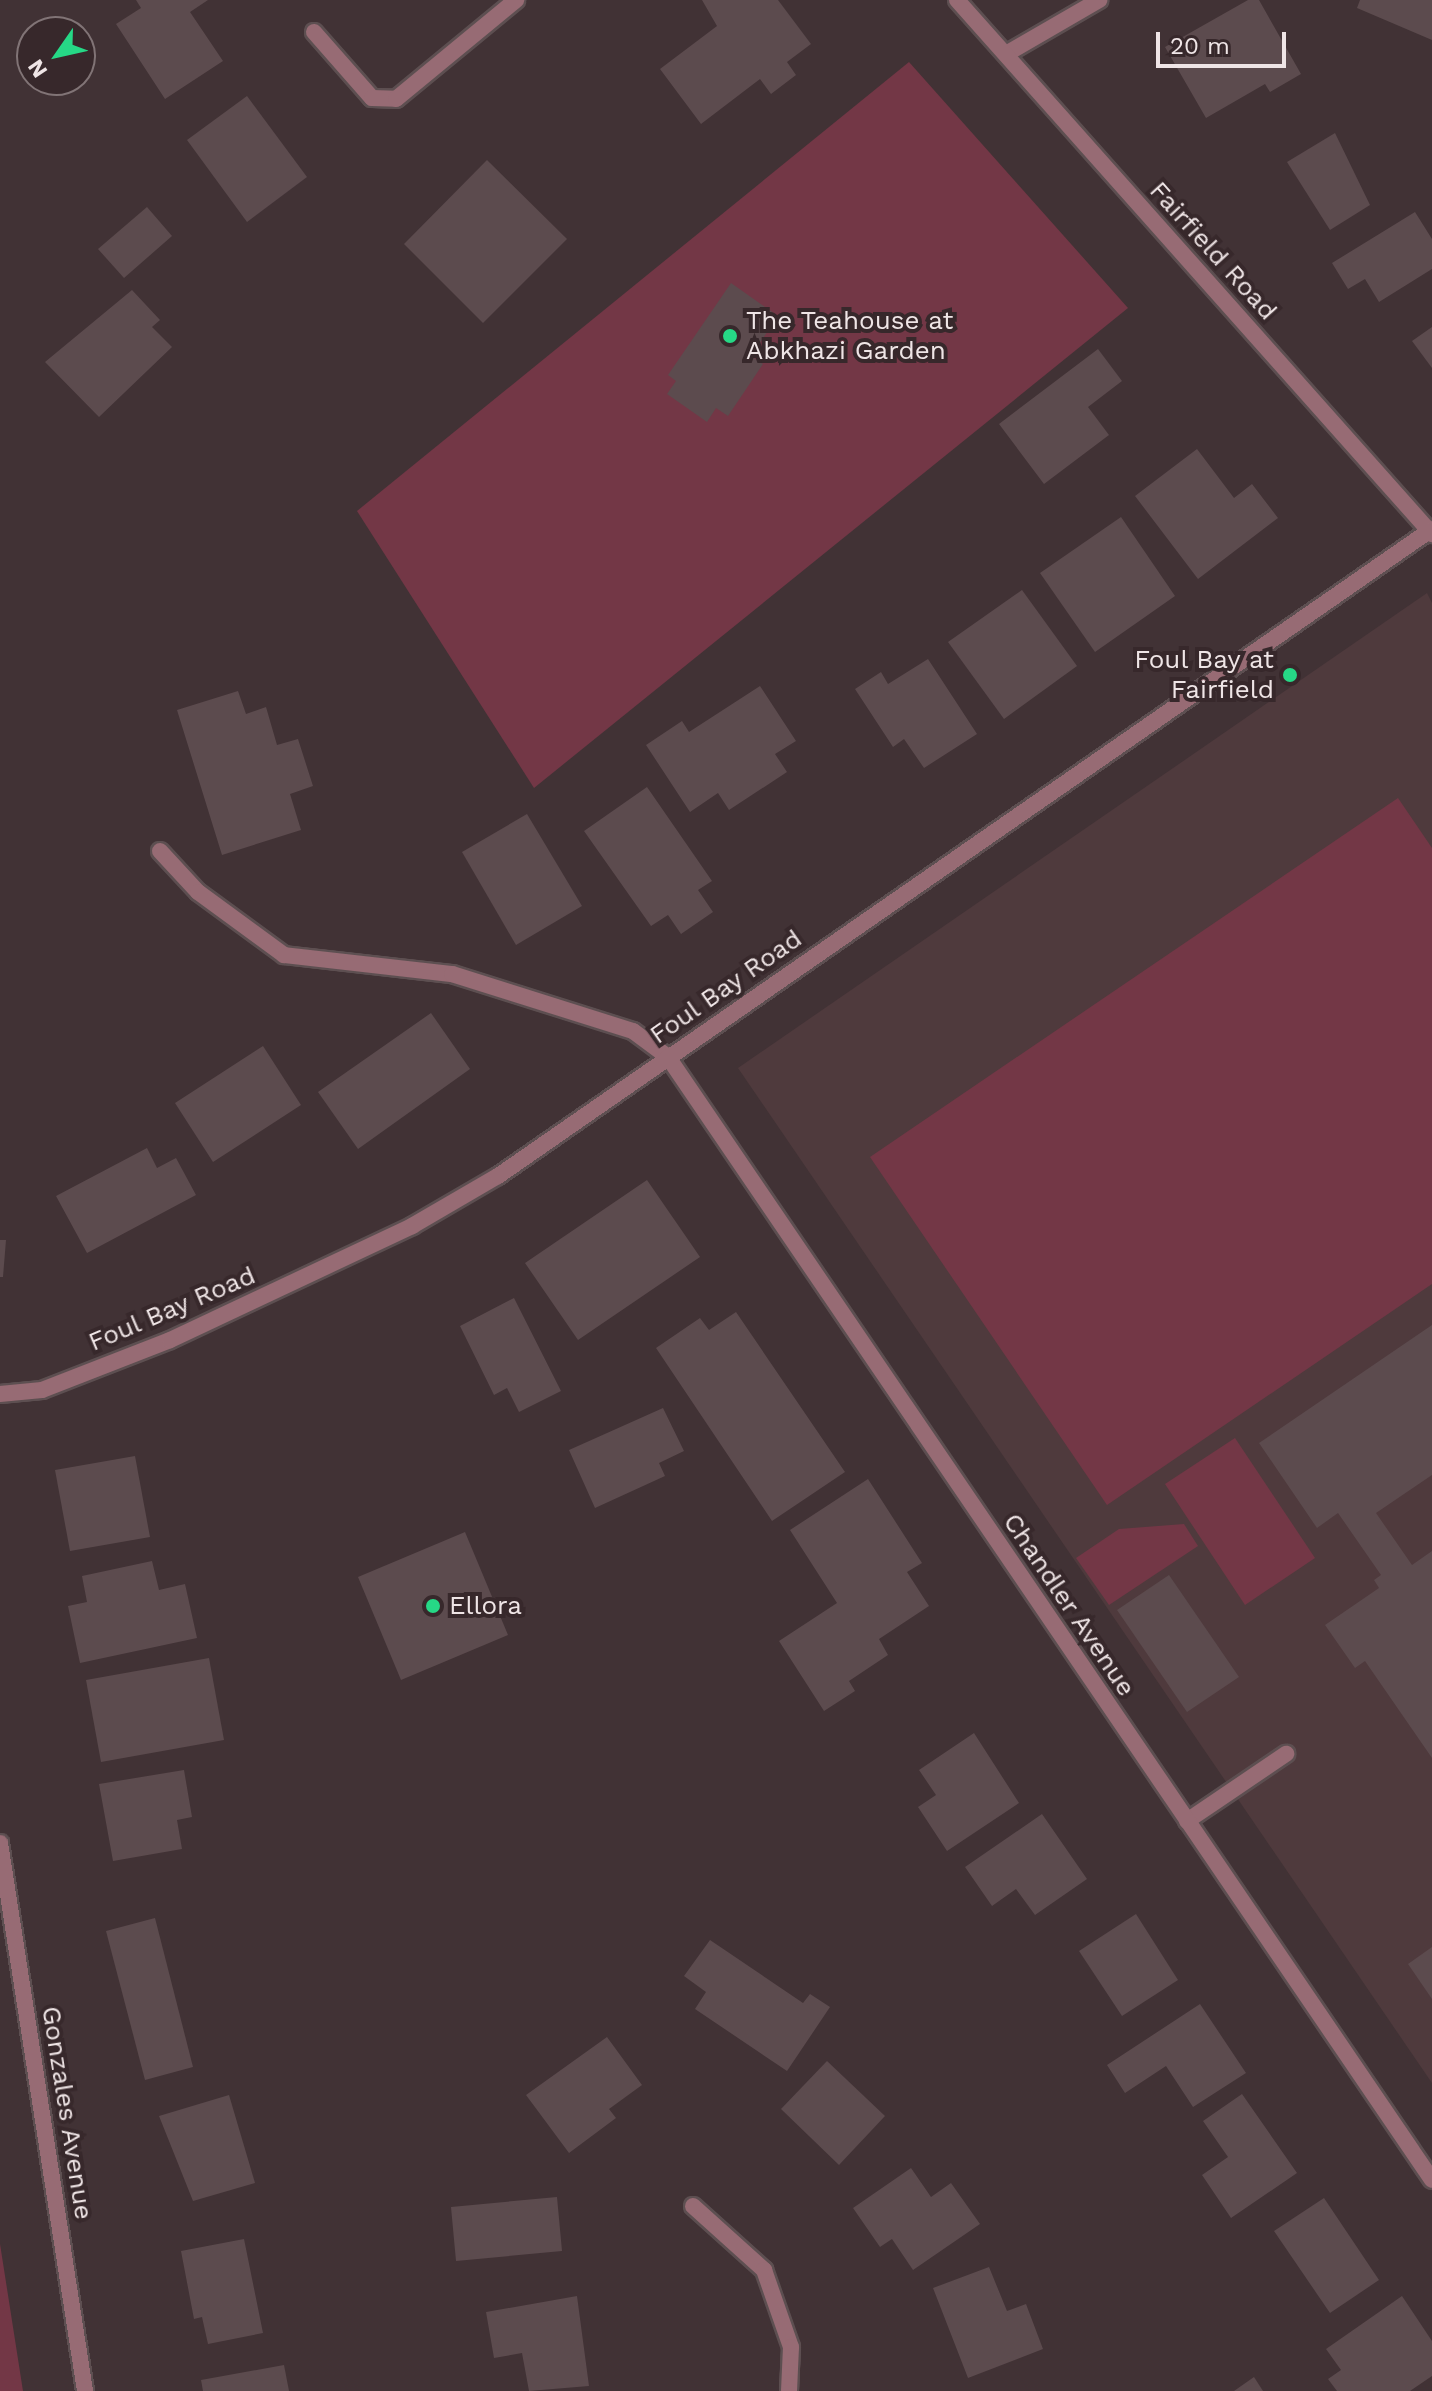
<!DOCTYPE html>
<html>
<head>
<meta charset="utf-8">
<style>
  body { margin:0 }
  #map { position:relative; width:1432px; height:2391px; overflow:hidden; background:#413235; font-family:"Work Sans",sans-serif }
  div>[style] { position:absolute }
  .built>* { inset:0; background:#4f3a3d }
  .green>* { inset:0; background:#733746 }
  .building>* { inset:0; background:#5c4b4e }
  .roads { filter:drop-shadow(2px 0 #5d4f51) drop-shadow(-2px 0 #5d4f51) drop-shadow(0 2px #5d4f51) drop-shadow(0 -2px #5d4f51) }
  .service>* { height:16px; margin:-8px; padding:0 8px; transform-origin:8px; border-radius:8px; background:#976b74 }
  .minor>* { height:16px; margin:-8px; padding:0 8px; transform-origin:8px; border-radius:8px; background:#976b74 }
  .tertiary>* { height:16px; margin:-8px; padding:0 8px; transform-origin:8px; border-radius:8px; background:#976b74 }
  .dots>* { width:22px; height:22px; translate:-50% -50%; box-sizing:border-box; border:4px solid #37282b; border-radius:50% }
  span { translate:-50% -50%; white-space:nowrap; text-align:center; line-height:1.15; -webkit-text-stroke:8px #37282b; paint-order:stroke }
  .street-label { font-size:26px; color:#efe5e6 }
  .poi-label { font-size:26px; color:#efe5e6 }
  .left { translate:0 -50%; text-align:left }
  .right { translate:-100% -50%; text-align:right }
  .north { position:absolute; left:16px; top:16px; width:80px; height:80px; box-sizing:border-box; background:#37282b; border:2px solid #817476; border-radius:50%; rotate:236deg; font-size:22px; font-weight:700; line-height:32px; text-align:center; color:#efe5e6 }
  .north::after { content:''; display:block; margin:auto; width:28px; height:36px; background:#26d886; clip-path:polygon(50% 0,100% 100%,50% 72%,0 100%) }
  .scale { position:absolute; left:1156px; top:32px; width:130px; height:36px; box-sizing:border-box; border:4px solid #efe5e6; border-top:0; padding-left:10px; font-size:24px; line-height:28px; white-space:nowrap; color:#efe5e6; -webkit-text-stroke:6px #37282b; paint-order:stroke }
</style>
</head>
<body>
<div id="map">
  <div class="built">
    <i style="clip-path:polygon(1427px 593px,1432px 603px,1432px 2083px,738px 1068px)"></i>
  </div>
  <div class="green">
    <i style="clip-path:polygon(909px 62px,1128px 308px,534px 788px,357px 511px)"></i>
    <i style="clip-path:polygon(1398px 798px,1432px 848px,1432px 1284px,1107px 1505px,870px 1157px)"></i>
    <i style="clip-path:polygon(1235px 1438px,1315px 1558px,1245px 1605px,1165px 1484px)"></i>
    <i style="clip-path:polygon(1184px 1524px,1198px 1546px,1109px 1605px,1076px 1558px,1119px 1529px)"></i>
    <i style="clip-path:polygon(0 2244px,23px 2391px,0 2391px)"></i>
  </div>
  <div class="building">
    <i style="clip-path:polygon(136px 0,208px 0,190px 12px,223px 61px,165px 99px,116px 24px,141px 8px)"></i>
    <i style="clip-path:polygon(702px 0,778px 0,811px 44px,787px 62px,796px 75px,771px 94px,760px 79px,701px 124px,660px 69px,717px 26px)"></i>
    <i style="clip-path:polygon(1248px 0,1259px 0,1301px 74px,1270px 92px,1265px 84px,1206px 118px,1165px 47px)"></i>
    <i style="clip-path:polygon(1360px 0,1432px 0,1432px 40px,1357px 8px)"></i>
    <i style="clip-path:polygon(247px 96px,307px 177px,247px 222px,187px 140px)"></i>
    <i style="clip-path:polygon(1335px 133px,1370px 205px,1330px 230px,1287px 162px)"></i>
    <i style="clip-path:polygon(487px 160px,567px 239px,483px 323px,404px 244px)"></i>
    <i style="clip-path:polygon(147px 207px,172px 236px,124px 278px,98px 249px)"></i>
    <i style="clip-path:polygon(1415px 212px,1432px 239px,1432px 269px,1379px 302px,1365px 279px,1348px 289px,1332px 263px)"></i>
    <i style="clip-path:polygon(731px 283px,778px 316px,751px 356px,763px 364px,728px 416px,716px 408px,707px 422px,667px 394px,676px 381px,668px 375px)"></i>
    <i style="clip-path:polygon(132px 290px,160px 320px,152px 327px,172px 347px,99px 417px,45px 362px)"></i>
    <i style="clip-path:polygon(1432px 327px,1432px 368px,1412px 341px)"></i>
    <i style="clip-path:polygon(1098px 349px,1122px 381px,1088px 407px,1109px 435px,1044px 484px,999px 424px)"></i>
    <i style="clip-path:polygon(1197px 449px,1234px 498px,1252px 484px,1278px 518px,1198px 579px,1135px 496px)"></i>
    <i style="clip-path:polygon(1121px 517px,1175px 596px,1095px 652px,1040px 573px)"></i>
    <i style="clip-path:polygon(1022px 590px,1077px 666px,1004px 719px,948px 642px)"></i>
    <i style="clip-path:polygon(928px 659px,977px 734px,924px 768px,904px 739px,893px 747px,855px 689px,881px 672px,888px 684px)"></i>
    <i style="clip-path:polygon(760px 686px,796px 741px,775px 754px,787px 772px,729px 810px,718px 793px,690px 812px,646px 745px,682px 721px,689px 732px)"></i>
    <i style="clip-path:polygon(238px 691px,246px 714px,266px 707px,277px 745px,298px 739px,313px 786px,290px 794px,301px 830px,222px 855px,177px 710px)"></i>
    <i style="clip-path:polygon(647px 787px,712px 881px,698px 890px,713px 912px,681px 934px,668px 915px,651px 926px,584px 831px)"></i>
    <i style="clip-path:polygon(527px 814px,582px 906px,516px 945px,462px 852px)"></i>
    <i style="clip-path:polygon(431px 1013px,470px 1069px,358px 1149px,318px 1092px)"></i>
    <i style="clip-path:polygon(263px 1046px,301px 1105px,213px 1162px,175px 1103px)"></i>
    <i style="clip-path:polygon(147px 1148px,157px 1168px,176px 1158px,196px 1195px,87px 1253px,56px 1196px)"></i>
    <i style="clip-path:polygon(647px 1180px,700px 1257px,578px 1340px,525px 1263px)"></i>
    <i style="clip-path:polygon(0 1240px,6px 1240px,3px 1277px,0 1277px)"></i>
    <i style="clip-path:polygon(514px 1298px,561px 1391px,519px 1412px,507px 1388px,494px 1395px,460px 1326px)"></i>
    <i style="clip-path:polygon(736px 1312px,845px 1472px,772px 1521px,656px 1348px,700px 1318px,709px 1330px)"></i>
    <i style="clip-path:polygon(1432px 1325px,1432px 1475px,1376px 1513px,1412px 1565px,1432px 1551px,1432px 1758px,1365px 1661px,1355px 1668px,1325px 1625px,1379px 1588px,1374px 1580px,1381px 1575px,1338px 1513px,1317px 1528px,1259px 1443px)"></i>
    <i style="clip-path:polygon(663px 1408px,684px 1451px,659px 1463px,665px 1476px,595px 1508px,569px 1450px)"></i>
    <i style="clip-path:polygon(135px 1456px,150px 1537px,70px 1551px,55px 1470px)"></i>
    <i style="clip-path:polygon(868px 1479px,922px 1563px,907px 1572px,929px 1606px,879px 1639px,888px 1655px,849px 1681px,855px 1691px,824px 1711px,779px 1641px,837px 1603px,790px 1530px)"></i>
    <i style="clip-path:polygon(465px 1532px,508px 1635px,401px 1680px,358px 1577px)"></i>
    <i style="clip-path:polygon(152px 1561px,159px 1590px,185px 1584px,197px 1638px,80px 1663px,68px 1606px,87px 1602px,82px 1576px)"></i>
    <i style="clip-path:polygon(1169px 1575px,1239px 1677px,1187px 1712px,1117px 1610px)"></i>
    <i style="clip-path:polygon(209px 1658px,224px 1740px,101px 1762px,86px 1680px)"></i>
    <i style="clip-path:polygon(974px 1733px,1019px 1803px,947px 1851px,918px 1807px,936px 1795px,919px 1770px)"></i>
    <i style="clip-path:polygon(184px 1770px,192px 1817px,177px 1820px,182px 1849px,113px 1861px,99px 1784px)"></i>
    <i style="clip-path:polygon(1042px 1814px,1087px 1879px,1035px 1915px,1016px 1889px,992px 1906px,965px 1867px)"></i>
    <i style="clip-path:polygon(1136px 1914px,1178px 1980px,1122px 2016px,1079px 1951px)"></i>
    <i style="clip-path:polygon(155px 1918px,193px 2067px,145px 2080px,106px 1931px)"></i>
    <i style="clip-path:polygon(710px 1940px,803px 2003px,810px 1994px,830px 2007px,787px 2071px,695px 2009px,706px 1992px,684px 1976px)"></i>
    <i style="clip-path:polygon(1432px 1947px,1432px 1999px,1408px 1964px)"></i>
    <i style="clip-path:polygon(1200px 2004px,1246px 2073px,1193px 2107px,1166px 2066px,1125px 2093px,1107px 2065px)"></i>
    <i style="clip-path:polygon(607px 2037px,642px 2085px,609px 2109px,616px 2118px,569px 2153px,526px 2095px)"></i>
    <i style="clip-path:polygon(827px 2061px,885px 2116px,839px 2165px,781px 2109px)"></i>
    <i style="clip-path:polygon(1242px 2094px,1297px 2173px,1231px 2218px,1202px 2175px,1228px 2157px,1203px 2121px)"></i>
    <i style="clip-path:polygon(229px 2095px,255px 2183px,193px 2201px,159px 2116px)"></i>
    <i style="clip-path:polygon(911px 2168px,931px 2197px,951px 2183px,980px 2224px,913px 2270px,892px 2239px,880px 2247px,853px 2208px)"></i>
    <i style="clip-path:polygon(557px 2197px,562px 2251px,456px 2261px,451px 2207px)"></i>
    <i style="clip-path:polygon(1324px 2198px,1379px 2280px,1330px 2313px,1274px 2231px)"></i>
    <i style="clip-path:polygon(244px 2239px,263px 2333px,208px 2344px,202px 2317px,194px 2319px,181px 2251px)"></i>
    <i style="clip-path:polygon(989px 2267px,1007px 2311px,1026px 2304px,1043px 2349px,968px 2378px,933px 2288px)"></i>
    <i style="clip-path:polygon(577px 2296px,589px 2386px,529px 2391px,522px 2353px,494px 2358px,486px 2312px)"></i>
    <i style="clip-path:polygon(1402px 2296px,1432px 2341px,1432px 2376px,1410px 2391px,1337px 2391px,1328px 2379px,1341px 2370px,1326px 2349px)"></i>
    <i style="clip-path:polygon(284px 2365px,289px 2391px,203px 2391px,201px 2380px)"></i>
    <i style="clip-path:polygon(1254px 2377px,1263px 2391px,1234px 2391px)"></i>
  </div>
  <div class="roads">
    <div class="service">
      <i style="left:160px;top:851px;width:56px;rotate:47.2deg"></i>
      <i style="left:198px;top:892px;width:107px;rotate:36.2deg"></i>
      <i style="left:284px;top:955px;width:169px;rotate:6.5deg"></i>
      <i style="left:452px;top:974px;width:190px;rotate:17.5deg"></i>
      <i style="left:633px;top:1031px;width:44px;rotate:36.6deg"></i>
      <i style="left:1187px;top:1821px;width:120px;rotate:-34.1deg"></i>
    </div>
    <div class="minor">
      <i style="left:314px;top:32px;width:88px;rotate:48.7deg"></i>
      <i style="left:372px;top:98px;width:24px;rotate:2deg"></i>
      <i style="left:396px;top:99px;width:156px;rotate:-39.5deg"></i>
      <i style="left:1006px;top:54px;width:108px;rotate:-30.1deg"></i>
      <i style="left:668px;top:1057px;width:1358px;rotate:55.77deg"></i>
      <i style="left:0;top:1843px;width:555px;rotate:81.18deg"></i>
      <i style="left:693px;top:2206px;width:96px;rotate:42deg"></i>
      <i style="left:764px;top:2270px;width:82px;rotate:70.7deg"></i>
      <i style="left:791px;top:2347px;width:44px;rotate:92.6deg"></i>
    </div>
    <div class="tertiary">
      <i style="left:957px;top:0;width:715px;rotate:48.35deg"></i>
      <i style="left:0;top:1394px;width:42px;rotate:-5.4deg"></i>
      <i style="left:42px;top:1390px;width:137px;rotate:-21.3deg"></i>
      <i style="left:170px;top:1340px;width:268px;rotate:-25.2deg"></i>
      <i style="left:412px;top:1226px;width:99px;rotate:-30.2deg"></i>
      <i style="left:498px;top:1176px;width:1136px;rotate:-34.71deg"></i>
    </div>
  </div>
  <div class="dots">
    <i style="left:730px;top:336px;background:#26d886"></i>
    <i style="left:1290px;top:675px;background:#26d886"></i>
    <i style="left:433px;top:1606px;background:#26d886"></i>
  </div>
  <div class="street-label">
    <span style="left:1213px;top:251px;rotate:48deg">Fairfield Road</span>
    <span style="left:726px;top:987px;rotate:-35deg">Foul Bay Road</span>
    <span style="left:172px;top:1309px;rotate:-23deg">Foul Bay Road</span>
    <span style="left:1069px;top:1605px;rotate:56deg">Chandler Avenue</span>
    <span style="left:67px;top:2113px;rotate:81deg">Gonzales Avenue</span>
  </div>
  <div class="poi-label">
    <span class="left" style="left:746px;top:336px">The Teahouse at<br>Abkhazi Garden</span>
    <span class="right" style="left:1274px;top:675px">Foul Bay at<br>Fairfield</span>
    <span class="left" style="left:449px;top:1606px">Ellora</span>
  </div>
  <div class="north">N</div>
  <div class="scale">20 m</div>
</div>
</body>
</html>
